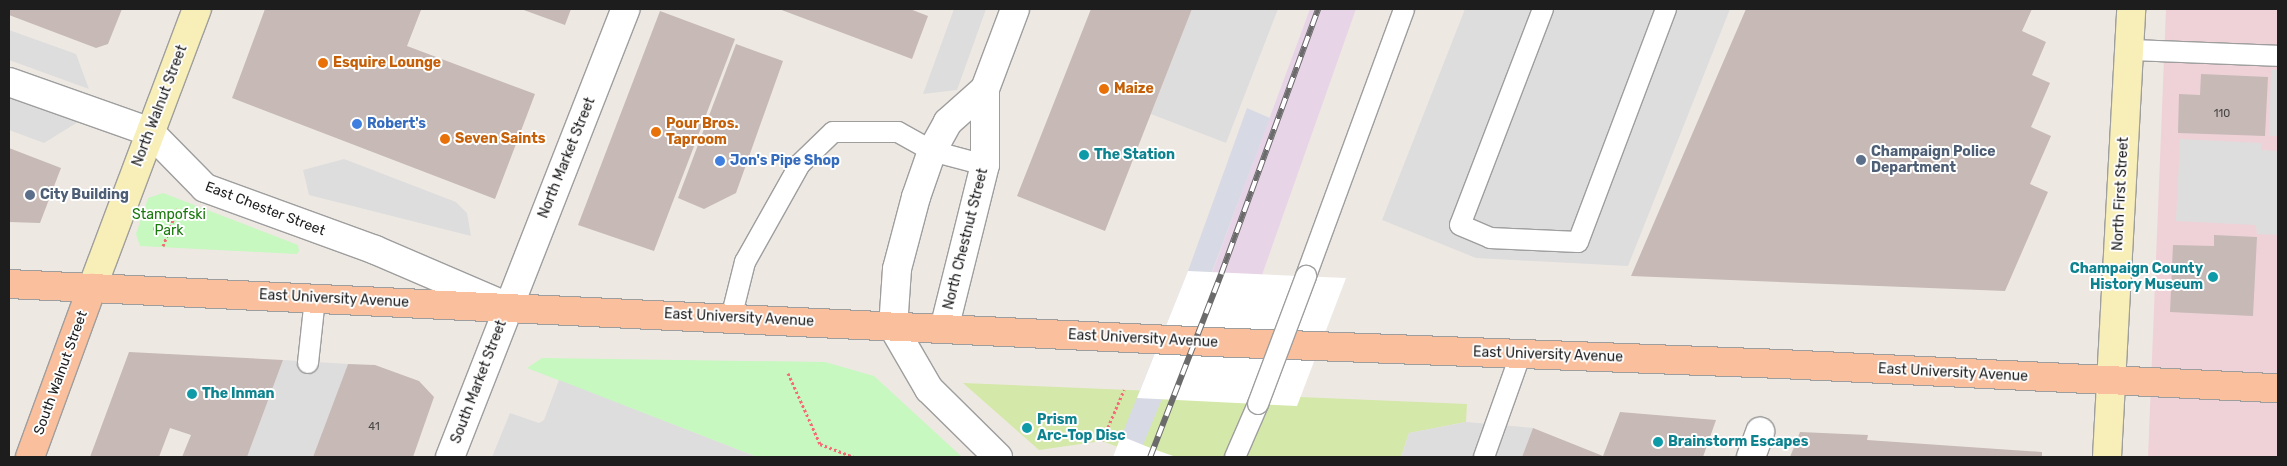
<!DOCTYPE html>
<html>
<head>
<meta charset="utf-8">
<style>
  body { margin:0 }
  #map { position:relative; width:2287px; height:466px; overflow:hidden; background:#eee8e3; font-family:Rubik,sans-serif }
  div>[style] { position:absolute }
  .commercial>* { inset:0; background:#efd2d7 }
  .industrial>* { inset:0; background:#e7d5e7 }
  .grass>* { inset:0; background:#d4e8a9 }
  .park>* { inset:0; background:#c6f8c0 }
  .parking>* { inset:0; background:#ddd }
  .plaza>* { inset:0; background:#d7dae4 }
  .pier>* { inset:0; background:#fff }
  .building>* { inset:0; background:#c6b9b6 }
  .path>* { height:3px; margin-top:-1.5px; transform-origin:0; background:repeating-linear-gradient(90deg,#f76b78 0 2.5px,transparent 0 5px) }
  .roads { filter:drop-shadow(1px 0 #9e9e9e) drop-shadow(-1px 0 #9e9e9e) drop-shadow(0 1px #9e9e9e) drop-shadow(0 -1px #9e9e9e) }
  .lane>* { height:20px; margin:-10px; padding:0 10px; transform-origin:10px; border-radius:10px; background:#fff }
  .street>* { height:28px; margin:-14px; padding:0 14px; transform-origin:14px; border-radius:14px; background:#fff }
  .secondary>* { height:28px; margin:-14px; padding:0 14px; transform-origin:14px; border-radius:14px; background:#f8eeb7 }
  .primary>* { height:28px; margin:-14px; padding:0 14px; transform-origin:14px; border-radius:14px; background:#fabf9c }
  .rail>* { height:5.5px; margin-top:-2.75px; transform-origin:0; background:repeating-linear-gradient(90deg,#fff 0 11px,#6b6b6b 0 22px); box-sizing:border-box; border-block:1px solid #6b6b6b }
  .bridges { filter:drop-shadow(1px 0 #9e9e9e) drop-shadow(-1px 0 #9e9e9e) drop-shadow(0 1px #9e9e9e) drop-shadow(0 -1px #9e9e9e) }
  .lane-bridge>* { height:20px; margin:-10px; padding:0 10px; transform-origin:10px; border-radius:10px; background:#fff }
  .dots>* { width:14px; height:14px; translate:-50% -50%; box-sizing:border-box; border:2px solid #fff; border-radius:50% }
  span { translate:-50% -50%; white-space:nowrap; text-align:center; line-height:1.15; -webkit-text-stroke:4px #fff; paint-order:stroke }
  .number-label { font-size:11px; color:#474443 }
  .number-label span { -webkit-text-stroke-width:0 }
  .food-label { font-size:14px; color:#c56008; font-weight:700 }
  .left { translate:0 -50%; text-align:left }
  .street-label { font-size:14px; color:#1d1d1d }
  .shop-label { font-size:14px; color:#366cbe; font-weight:700 }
  .service-label { font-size:14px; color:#4e5e75; font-weight:700 }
  .culture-label { font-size:14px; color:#0d838f; font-weight:700 }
  .right { translate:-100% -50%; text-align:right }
  .park-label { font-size:14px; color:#1a790d }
  .frame { position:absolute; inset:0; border:10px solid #1d1d1d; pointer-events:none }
</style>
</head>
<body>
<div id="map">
  <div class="commercial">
    <i style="clip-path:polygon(2166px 9px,2278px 9px,2278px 457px,2148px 457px)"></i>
  </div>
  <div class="industrial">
    <i style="clip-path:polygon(1310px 9px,1356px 9px,1262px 275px,1212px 273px)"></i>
  </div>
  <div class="grass">
    <i style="clip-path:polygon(963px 383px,1467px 404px,1466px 422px,1409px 433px,1401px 457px,1145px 457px,1102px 441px,1039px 450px)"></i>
  </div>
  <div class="park">
    <i style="clip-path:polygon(163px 193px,298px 245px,299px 251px,297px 254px,140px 246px,136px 234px,148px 198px)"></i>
    <i style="clip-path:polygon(542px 358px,825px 362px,874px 376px,962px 457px,757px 457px,527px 368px)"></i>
  </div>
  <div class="parking">
    <i style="clip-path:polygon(954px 9px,986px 9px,957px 90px,923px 94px)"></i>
    <i style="clip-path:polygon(1192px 9px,1278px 9px,1226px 143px,1151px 114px)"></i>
    <i style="clip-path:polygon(1465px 9px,1730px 9px,1628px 266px,1476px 258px,1382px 220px)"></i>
    <i style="clip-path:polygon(9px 30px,76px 54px,89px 89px,9px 60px)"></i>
    <i style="clip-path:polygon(2271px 69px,2278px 70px,2278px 136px,2269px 136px)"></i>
    <i style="clip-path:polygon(9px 95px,78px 122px,44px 143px,9px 130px)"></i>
    <i style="clip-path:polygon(2180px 139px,2261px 143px,2261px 150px,2278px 151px,2278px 235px,2257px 234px,2256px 225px,2176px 221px)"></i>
    <i style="clip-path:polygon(344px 159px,456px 202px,467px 213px,471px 236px,309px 195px,303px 170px)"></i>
    <i style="clip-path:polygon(283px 360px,348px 364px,313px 457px,247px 457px)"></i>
    <i style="clip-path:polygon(559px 380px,757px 457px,492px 457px,510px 413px,539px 423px,544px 420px)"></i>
    <i style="clip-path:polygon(1466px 422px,1533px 428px,1522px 457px,1401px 457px,1409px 433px)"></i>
  </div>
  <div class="plaza">
    <i style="clip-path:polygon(1247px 108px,1270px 118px,1186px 341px,1138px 457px,1113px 457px,1188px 271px)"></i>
  </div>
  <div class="pier">
    <i style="clip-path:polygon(1188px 271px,1346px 278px,1297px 406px,1137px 398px)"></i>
    <i style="clip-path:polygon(1121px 436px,1153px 449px,1176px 457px,1113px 457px)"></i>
  </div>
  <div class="building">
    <i style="clip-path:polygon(9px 9px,122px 9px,108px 44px,96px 48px,9px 15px)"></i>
    <i style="clip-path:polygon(265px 9px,418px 9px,421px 10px,407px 46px,535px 94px,495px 199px,232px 98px)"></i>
    <i style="clip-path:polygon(521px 9px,571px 9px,565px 25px)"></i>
    <i style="clip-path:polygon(779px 9px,910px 9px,928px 16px,912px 59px)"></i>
    <i style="clip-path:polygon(1091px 9px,1192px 9px,1105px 231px,1017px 196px)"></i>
    <i style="clip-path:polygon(1746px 9px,2032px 9px,2022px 31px,2046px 42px,2032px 75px,2050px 83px,2031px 127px,2051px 136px,2030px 184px,2048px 192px,2005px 291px,1631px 276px)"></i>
    <i style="clip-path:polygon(660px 11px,735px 39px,654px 251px,578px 225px)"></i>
    <i style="clip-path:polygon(736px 44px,783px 61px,736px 193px,704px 209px,678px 198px)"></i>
    <i style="clip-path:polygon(2201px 74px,2268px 77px,2265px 136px,2178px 133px,2179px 94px,2200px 95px)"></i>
    <i style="clip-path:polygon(9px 148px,61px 168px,40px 223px,9px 222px)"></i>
    <i style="clip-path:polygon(2214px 235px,2257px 237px,2253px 316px,2170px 312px,2173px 245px,2214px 246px)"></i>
    <i style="clip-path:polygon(129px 352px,283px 360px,247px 457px,182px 457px,191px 435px,170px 428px,159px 457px,90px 457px)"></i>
    <i style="clip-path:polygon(348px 364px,375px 365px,419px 381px,434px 397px,413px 457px,313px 457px)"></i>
    <i style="clip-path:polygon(1620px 412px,1716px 420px,1703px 457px,1522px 457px,1533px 428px,1603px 456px)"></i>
    <i style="clip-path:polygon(1800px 432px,1868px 435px,1867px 440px,2042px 452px,2042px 457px,1790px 457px)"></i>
  </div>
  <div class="path">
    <i style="left:153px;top:228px;width:16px;rotate:18deg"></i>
    <i style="left:163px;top:246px;width:40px;rotate:-69deg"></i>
    <i style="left:788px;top:373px;width:78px;rotate:65.7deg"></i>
    <i style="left:820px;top:444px;width:36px;rotate:21deg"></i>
    <i style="left:1102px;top:441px;width:56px;rotate:-66.7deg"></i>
  </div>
  <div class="roads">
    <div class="lane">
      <i style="left:1543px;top:9px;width:231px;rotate:111deg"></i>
      <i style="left:1460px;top:225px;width:33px;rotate:23deg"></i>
      <i style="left:1490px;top:238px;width:88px;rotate:2.6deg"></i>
      <i style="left:1578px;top:242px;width:249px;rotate:-69.3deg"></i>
      <i style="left:2130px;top:50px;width:148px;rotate:2.3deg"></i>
      <i style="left:1306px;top:276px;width:284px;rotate:-69.8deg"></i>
      <i style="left:731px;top:318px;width:58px;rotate:-76deg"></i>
      <i style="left:745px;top:262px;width:112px;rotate:-60.7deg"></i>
      <i style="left:800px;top:164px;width:46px;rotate:-44.1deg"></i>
      <i style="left:833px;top:132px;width:65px"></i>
      <i style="left:898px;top:132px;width:39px;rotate:29deg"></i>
      <i style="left:932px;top:151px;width:55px;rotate:14.8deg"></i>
      <i style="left:308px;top:363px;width:64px;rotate:-83.8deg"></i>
      <i style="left:1235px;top:457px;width:58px;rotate:-66.5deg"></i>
      <i style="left:1484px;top:457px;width:110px;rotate:-70.4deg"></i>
    </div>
    <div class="street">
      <i style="left:9px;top:82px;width:150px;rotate:19.5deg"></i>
      <i style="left:150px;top:132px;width:78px;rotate:45.5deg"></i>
      <i style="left:205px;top:188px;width:181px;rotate:20deg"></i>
      <i style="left:375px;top:250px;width:145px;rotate:23.2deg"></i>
      <i style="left:985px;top:89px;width:50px;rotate:138.3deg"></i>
      <i style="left:948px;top:122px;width:33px;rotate:119deg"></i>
      <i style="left:932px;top:151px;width:49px;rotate:109.2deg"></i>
      <i style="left:916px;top:197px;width:74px;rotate:104.8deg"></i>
      <i style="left:897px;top:269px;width:58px;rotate:93.9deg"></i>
      <i style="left:893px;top:327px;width:72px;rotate:59.9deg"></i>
      <i style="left:929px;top:389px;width:97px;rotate:44.6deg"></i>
      <i style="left:944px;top:329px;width:169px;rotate:-76deg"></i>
      <i style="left:985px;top:165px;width:76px;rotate:-90deg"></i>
      <i style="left:985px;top:89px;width:85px;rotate:-69.4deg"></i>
      <i style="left:450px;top:457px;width:481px;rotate:-68.6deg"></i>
      <i style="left:1751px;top:457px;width:27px;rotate:-70deg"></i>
    </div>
    <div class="secondary">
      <i style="left:92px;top:288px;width:298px;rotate:-69.4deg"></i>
      <i style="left:2107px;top:457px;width:449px;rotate:-86.9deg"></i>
    </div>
    <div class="primary">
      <i style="left:9px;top:284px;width:1203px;rotate:2.76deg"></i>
      <i style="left:1211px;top:342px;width:570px;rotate:2.21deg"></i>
      <i style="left:1781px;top:364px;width:498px;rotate:2.8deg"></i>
      <i style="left:30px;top:457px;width:180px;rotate:-69.9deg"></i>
    </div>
  </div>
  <div class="rail">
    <i style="left:1150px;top:457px;width:196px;rotate:-68.8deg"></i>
    <i style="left:1221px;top:274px;width:282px;rotate:-69.9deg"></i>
  </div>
  <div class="bridges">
    <div class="lane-bridge">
      <i style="left:1258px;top:404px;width:137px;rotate:-69.4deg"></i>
    </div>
  </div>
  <div class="dots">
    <i style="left:323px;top:63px;background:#e8710a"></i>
    <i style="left:1104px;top:89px;background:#e8710a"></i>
    <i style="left:357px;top:124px;background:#3f7fe0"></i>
    <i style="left:656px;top:132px;background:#e8710a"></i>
    <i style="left:445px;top:139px;background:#e8710a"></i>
    <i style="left:1084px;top:155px;background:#0f9aa8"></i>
    <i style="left:1861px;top:160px;background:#5c6f8a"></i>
    <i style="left:720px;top:161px;background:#3f7fe0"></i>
    <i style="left:30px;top:195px;background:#5c6f8a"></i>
    <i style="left:2213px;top:277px;background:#0f9aa8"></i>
    <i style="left:192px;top:394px;background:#0f9aa8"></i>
    <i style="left:1027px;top:428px;background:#0f9aa8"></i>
    <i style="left:1658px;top:442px;background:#0f9aa8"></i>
  </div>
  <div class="number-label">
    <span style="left:2222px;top:114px">110</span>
    <span style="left:374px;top:427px">41</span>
  </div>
  <div class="food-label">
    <span class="left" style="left:333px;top:63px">Esquire Lounge</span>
    <span class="left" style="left:1114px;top:89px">Maize</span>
    <span class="left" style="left:666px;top:132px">Pour Bros.<br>Taproom</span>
    <span class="left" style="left:455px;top:139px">Seven Saints</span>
  </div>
  <div class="street-label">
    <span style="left:160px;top:106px;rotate:-69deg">North Walnut Street</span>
    <span style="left:567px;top:158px;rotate:-68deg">North Market Street</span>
    <span style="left:2121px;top:194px;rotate:-87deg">North First Street</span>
    <span style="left:265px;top:209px;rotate:21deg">East Chester Street</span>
    <span style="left:966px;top:239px;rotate:-76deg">North Chestnut Street</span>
    <span style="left:334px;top:299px;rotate:3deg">East University Avenue</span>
    <span style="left:739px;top:318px;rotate:3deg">East University Avenue</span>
    <span style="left:1143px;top:339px;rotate:3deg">East University Avenue</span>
    <span style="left:1548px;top:355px;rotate:2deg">East University Avenue</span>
    <span style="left:61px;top:373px;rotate:-70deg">South Walnut Street</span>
    <span style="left:1953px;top:373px;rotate:3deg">East University Avenue</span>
    <span style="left:479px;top:382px;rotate:-69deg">South Market Street</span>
  </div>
  <div class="shop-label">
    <span class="left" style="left:367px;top:124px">Robert's</span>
    <span class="left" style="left:730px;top:161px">Jon's Pipe Shop</span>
  </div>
  <div class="service-label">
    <span class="left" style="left:1871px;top:160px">Champaign Police<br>Department</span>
    <span class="left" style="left:40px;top:195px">City Building</span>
  </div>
  <div class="culture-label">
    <span class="left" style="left:1094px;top:155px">The Station</span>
    <span class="right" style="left:2203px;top:277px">Champaign County<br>History Museum</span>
    <span class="left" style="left:202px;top:394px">The Inman</span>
    <span class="left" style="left:1037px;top:428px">Prism<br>Arc-Top Disc</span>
    <span class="left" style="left:1668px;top:442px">Brainstorm Escapes</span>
  </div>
  <div class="park-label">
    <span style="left:169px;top:223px">Stampofski<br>Park</span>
  </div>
  <div class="frame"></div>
</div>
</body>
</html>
